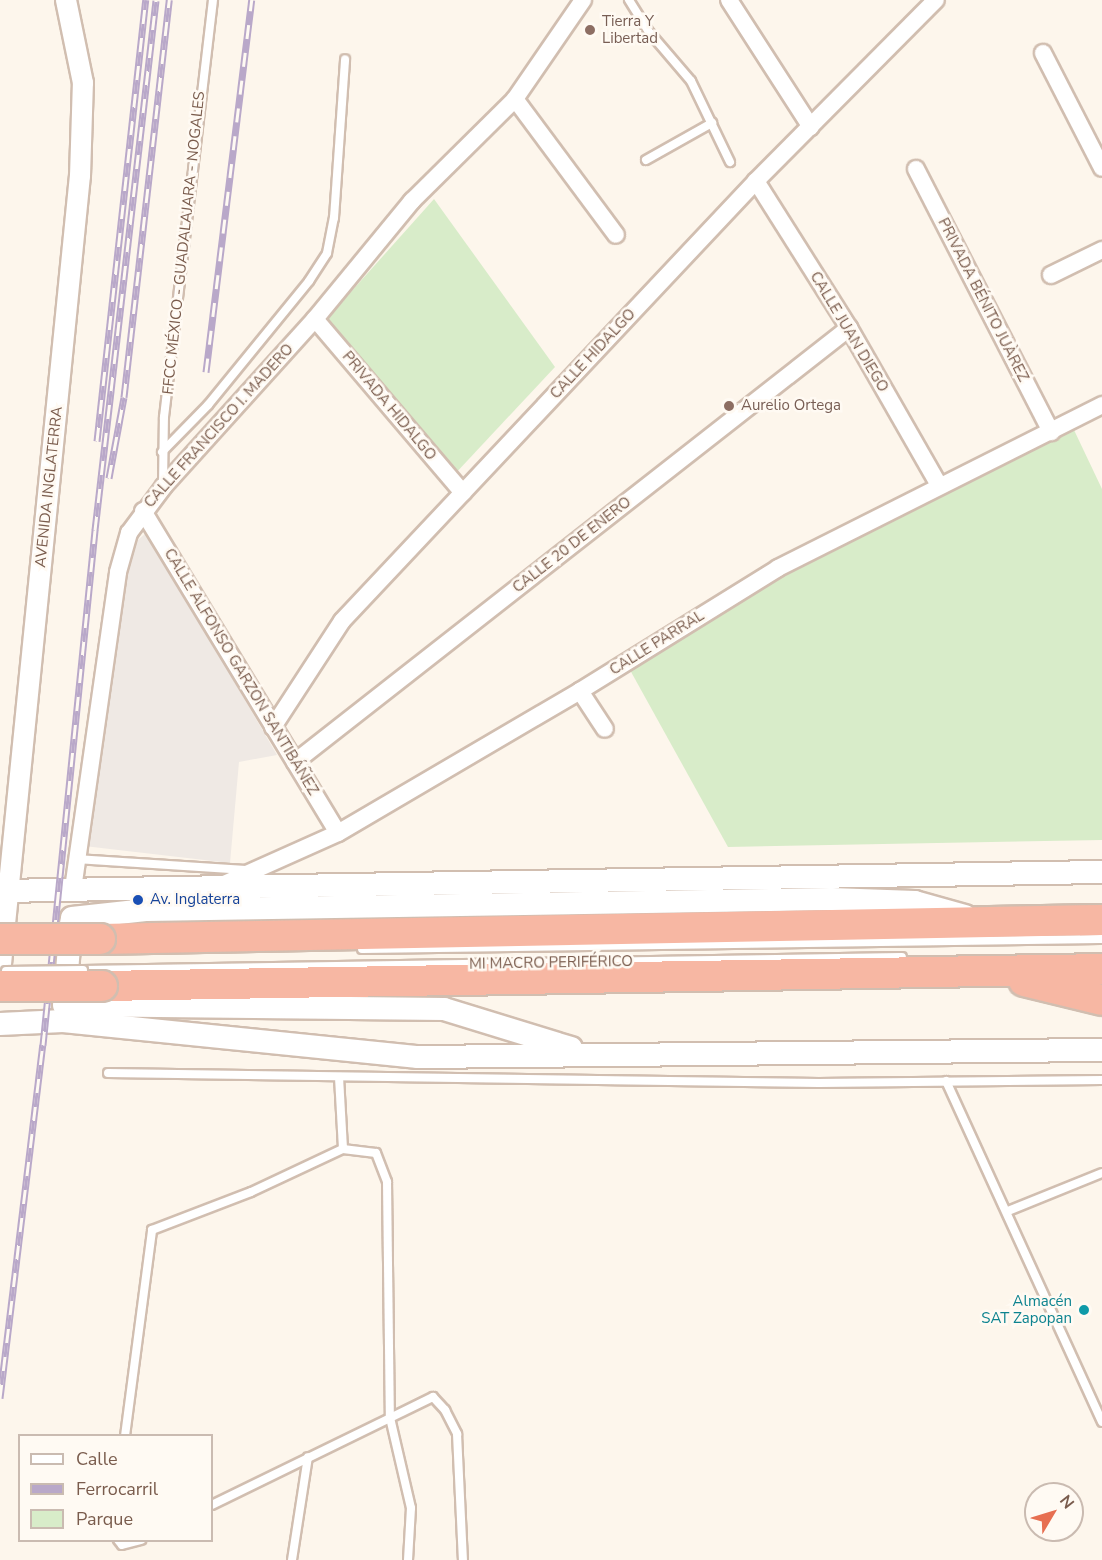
<!DOCTYPE html>
<html>
<head>
<meta charset="utf-8">
<style>
  body { margin:0 }
  #map { position:relative; width:1102px; height:1560px; overflow:hidden; background:#fdf6ec; font-family:"Nunito Sans",sans-serif }
  div>[style] { position:absolute }
  .industrial>* { inset:0; background:#efe9e4 }
  .green>* { inset:0; background:#d8ecc9 }
  .roads { filter:drop-shadow(2px 0 #d1beb0) drop-shadow(-2px 0 #d1beb0) drop-shadow(0 2px #d1beb0) drop-shadow(0 -2px #d1beb0) }
  .service>* { height:8px; margin:-4px; padding:0 4px; transform-origin:4px; border-radius:4px; background:#fff }
  .minor>* { height:16px; margin:-8px; padding:0 8px; transform-origin:8px; border-radius:8px; background:#fff }
  .tertiary>* { height:20px; margin:-10px; padding:0 10px; transform-origin:10px; border-radius:10px; background:#fff }
  .secondary>* { height:22px; margin:-11px; padding:0 11px; transform-origin:11px; border-radius:11px; background:#fff }
  .motorway>* { height:30px; margin:-15px; padding:0 15px; transform-origin:15px; border-radius:15px; background:#f7b7a3 }
  .rail>* { height:7px; margin-top:-3.5px; transform-origin:0; background:repeating-linear-gradient(90deg,#fffaf3 0 14px,#b9a8c9 0 28px); box-sizing:border-box; border-block:2px solid #b9a8c9 }
  .bridges { filter:drop-shadow(2px 0 #d1beb0) drop-shadow(-2px 0 #d1beb0) drop-shadow(0 2px #d1beb0) drop-shadow(0 -2px #d1beb0) }
  .service-bridge>* { height:8px; margin:-4px; padding:0 4px; transform-origin:4px; border-radius:4px; background:#fff }
  .motorway-bridge>* { height:30px; margin:-15px; padding:0 15px; transform-origin:15px; border-radius:15px; background:#f7b7a3 }
  .dots>* { width:16px; height:16px; translate:-50% -50%; box-sizing:border-box; border:3px solid #fffaf3; border-radius:50% }
  span { translate:-50% -50%; white-space:nowrap; text-align:center; line-height:1.15; -webkit-text-stroke:5px #fffaf3; paint-order:stroke }
  .education-label { font-size:15px; color:#785e54 }
  .left { translate:0 -50%; text-align:left }
  .street-label { font-size:15px; color:#7a5c4d }
  .transit-label { font-size:15px; color:#164399 }
  .culture-label { font-size:15px; color:#0d838f }
  .right { translate:-100% -50%; text-align:right }
  .legend { position:absolute; left:18px; top:1434px; width:195px; height:108px; box-sizing:border-box; background:#fffaf3; border:2px solid #cabbb1; margin:0; padding:8px 10px; list-style:none; font-size:18px; color:#7a5c4d }
  .legend li { display:flex; align-items:center; gap:12px; height:30px }
  .legend b { width:30px; border:2px solid #cabbb1 }
  .north { position:absolute; left:1024px; top:1482px; width:60px; height:60px; box-sizing:border-box; background:#fffaf3; border:2px solid #cabbb1; border-radius:50%; rotate:52deg; font-size:16px; font-weight:700; line-height:24px; text-align:center; color:#7a5c4d }
  .north::after { content:''; display:block; margin:auto; width:21px; height:27px; background:#e76f51; clip-path:polygon(50% 0,100% 100%,50% 72%,0 100%) }
</style>
</head>
<body>
<div id="map">
  <div class="industrial">
    <i style="clip-path:polygon(147px 532px,277px 755px,239px 762px,230px 863px,84px 846px,127px 550px)"></i>
  </div>
  <div class="green">
    <i style="clip-path:polygon(434px 199px,555px 367px,454px 475px,324px 322px)"></i>
    <i style="clip-path:polygon(1074px 430px,1102px 489px,1102px 840px,728px 847px,630px 670px,784px 572px)"></i>
  </div>
  <div class="roads">
    <div class="service">
      <i style="left:629px;top:0;width:39px;rotate:58deg"></i>
      <i style="left:650px;top:33px;width:63px;rotate:49.5deg"></i>
      <i style="left:691px;top:81px;width:90px;rotate:64.3deg"></i>
      <i style="left:646px;top:160px;width:76px;rotate:-29.3deg"></i>
      <i style="left:162px;top:452px;width:66px;rotate:-45.6deg"></i>
      <i style="left:208px;top:405px;width:160px;rotate:-50.8deg"></i>
      <i style="left:309px;top:281px;width:33px;rotate:-57deg"></i>
      <i style="left:327px;top:253px;width:36px;rotate:-79deg"></i>
      <i style="left:334px;top:218px;width:159px;rotate:-86deg"></i>
      <i style="left:163px;top:485px;width:68px;rotate:-89.2deg"></i>
      <i style="left:164px;top:417px;width:420px;rotate:-83.3deg"></i>
      <i style="left:76px;top:859px;width:170px;rotate:3.7deg"></i>
      <i style="left:362px;top:949px;width:740px;rotate:-0.77deg"></i>
      <i style="left:83px;top:970px;width:819px;rotate:-0.91deg"></i>
      <i style="left:108px;top:1073px;width:711px;rotate:0.81deg"></i>
      <i style="left:819px;top:1083px;width:283px;rotate:-0.6deg"></i>
      <i style="left:339px;top:1077px;width:72px;rotate:86.8deg"></i>
      <i style="left:946px;top:1081px;width:375px;rotate:65.4deg"></i>
      <i style="left:1008px;top:1211px;width:101px;rotate:-22deg"></i>
      <i style="left:125px;top:1436px;width:208px;rotate:-82.5deg"></i>
      <i style="left:152px;top:1230px;width:106px;rotate:-21deg"></i>
      <i style="left:251px;top:1192px;width:102px;rotate:-25.1deg"></i>
      <i style="left:343px;top:1149px;width:33px;rotate:7deg"></i>
      <i style="left:376px;top:1153px;width:31px;rotate:69deg"></i>
      <i style="left:387px;top:1182px;width:236px;rotate:89.3deg"></i>
      <i style="left:390px;top:1418px;width:198px;rotate:154deg"></i>
      <i style="left:118px;top:1540px;width:6px;rotate:51deg"></i>
      <i style="left:122px;top:1545px;width:20px;rotate:-15deg"></i>
      <i style="left:292px;top:1560px;width:104px;rotate:-81.2deg"></i>
      <i style="left:408px;top:1560px;width:52px;rotate:-86.7deg"></i>
      <i style="left:411px;top:1508px;width:92px;rotate:-103.1deg"></i>
      <i style="left:390px;top:1418px;width:48px;rotate:-26deg"></i>
      <i style="left:433px;top:1397px;width:18px;rotate:47deg"></i>
      <i style="left:445px;top:1410px;width:27px;rotate:63deg"></i>
      <i style="left:457px;top:1434px;width:126px;rotate:87.3deg"></i>
    </div>
    <div class="minor">
      <i style="left:729px;top:0;width:151px;rotate:57.2deg"></i>
      <i style="left:1043px;top:53px;width:129px;rotate:62.8deg"></i>
      <i style="left:515px;top:99px;width:169px;rotate:53.4deg"></i>
      <i style="left:916px;top:169px;width:296px;rotate:62.8deg"></i>
      <i style="left:756px;top:181px;width:174px;rotate:57.7deg"></i>
      <i style="left:849px;top:328px;width:181px;rotate:60.2deg"></i>
      <i style="left:1051px;top:275px;width:57px;rotate:-26.1deg"></i>
      <i style="left:315px;top:319px;width:228px;rotate:49.6deg"></i>
      <i style="left:143px;top:511px;width:376px;rotate:58.8deg"></i>
      <i style="left:580px;top:691px;width:45px;rotate:56.7deg"></i>
      <i style="left:273px;top:727px;width:126px;rotate:-56.9deg"></i>
      <i style="left:342px;top:621px;width:604px;rotate:-46.74deg"></i>
      <i style="left:756px;top:181px;width:255px;rotate:-45.2deg"></i>
      <i style="left:295px;top:762px;width:704px;rotate:-38.07deg"></i>
      <i style="left:224px;top:884px;width:125px;rotate:-24.1deg"></i>
      <i style="left:338px;top:833px;width:281px;rotate:-30.4deg"></i>
      <i style="left:580px;top:691px;width:233px;rotate:-31.8deg"></i>
      <i style="left:778px;top:568px;width:363px;rotate:-26.7deg"></i>
      <i style="left:73px;top:889px;width:320px;rotate:-81.9deg"></i>
      <i style="left:118px;top:572px;width:41px;rotate:-74.2deg"></i>
      <i style="left:129px;top:533px;width:59px;rotate:-53.3deg"></i>
      <i style="left:164px;top:486px;width:225px;rotate:-47.9deg"></i>
      <i style="left:315px;top:319px;width:153px;rotate:-50.6deg"></i>
      <i style="left:412px;top:201px;width:145px;rotate:-44.7deg"></i>
      <i style="left:515px;top:99px;width:120px;rotate:-55.5deg"></i>
    </div>
    <div class="tertiary">
      <i style="left:0;top:974px;width:802px;rotate:-84.28deg"></i>
      <i style="left:80px;top:176px;width:93px;rotate:-88.2deg"></i>
      <i style="left:83px;top:83px;width:85px;rotate:-101.6deg"></i>
    </div>
    <div class="secondary">
      <i style="left:0;top:891px;width:1102px;rotate:-0.99deg"></i>
      <i style="left:72px;top:918px;width:74px;rotate:-6.2deg"></i>
      <i style="left:146px;top:910px;width:685px;rotate:-0.92deg"></i>
      <i style="left:831px;top:899px;width:84px;rotate:2deg"></i>
      <i style="left:915px;top:902px;width:52px;rotate:15.6deg"></i>
      <i style="left:65px;top:995px;width:72px;rotate:-85.2deg"></i>
      <i style="left:64px;top:1005px;width:380px;rotate:0.6deg"></i>
      <i style="left:444px;top:1009px;width:133px;rotate:17.1deg"></i>
      <i style="left:0;top:1024px;width:63px;rotate:-2.7deg"></i>
      <i style="left:63px;top:1021px;width:357px;rotate:5.8deg"></i>
      <i style="left:418px;top:1057px;width:684px;rotate:-0.59deg"></i>
    </div>
    <div class="motorway">
      <i style="left:100px;top:939px;width:1002px;rotate:-1.09deg"></i>
      <i style="left:1024px;top:981px;width:80px;rotate:13.7deg"></i>
      <i style="left:102px;top:986px;width:1000px;rotate:-0.97deg"></i>
    </div>
  </div>
  <div class="rail">
    <i style="left:206px;top:372px;width:375px;rotate:-83deg"></i>
    <i style="left:97px;top:441px;width:444px;rotate:-83.7deg"></i>
    <i style="left:109px;top:478px;width:82px;rotate:-79.5deg"></i>
    <i style="left:124px;top:397px;width:400px;rotate:-83.5deg"></i>
    <i style="left:0;top:1398px;width:356px;rotate:-83.1deg"></i>
    <i style="left:43px;top:1045px;width:518px;rotate:-84.23deg"></i>
    <i style="left:95px;top:530px;width:533px;rotate:-83.43deg"></i>
  </div>
  <div class="bridges">
    <div class="service-bridge">
      <i style="left:6px;top:971px;width:77px;rotate:-0.7deg"></i>
    </div>
    <div class="motorway-bridge">
      <i style="left:0;top:939px;width:100px"></i>
      <i style="left:0;top:986px;width:102px"></i>
    </div>
  </div>
  <div class="dots">
    <i style="left:590px;top:30px;background:#8d6e63"></i>
    <i style="left:729px;top:406px;background:#8d6e63"></i>
    <i style="left:138px;top:900px;background:#1a4fb4"></i>
    <i style="left:1084px;top:1310px;background:#0f9aa8"></i>
  </div>
  <div class="education-label">
    <span class="left" style="left:602px;top:30px">Tierra Y<br>Libertad</span>
    <span class="left" style="left:741px;top:406px">Aurelio Ortega</span>
  </div>
  <div class="street-label">
    <span style="left:184px;top:243px;rotate:-84deg">FFCC MÉXICO - GUADALAJARA - NOGALES</span>
    <span style="left:983px;top:300px;rotate:63deg">PRIVADA BÉNITO JUÀREZ</span>
    <span style="left:849px;top:332px;rotate:59deg">CALLE JUAN DIEGO</span>
    <span style="left:593px;top:354px;rotate:-47deg">CALLE HIDALGO</span>
    <span style="left:389px;top:406px;rotate:50deg">PRIVADA HIDALGO</span>
    <span style="left:219px;top:426px;rotate:-48deg">CALLE FRANCISCO I. MADERO</span>
    <span style="left:49px;top:487px;rotate:-84deg">AVENIDA INGLATERRA</span>
    <span style="left:572px;top:545px;rotate:-38deg">CALLE 20 DE ENERO</span>
    <span style="left:657px;top:643px;rotate:-32deg">CALLE PARRAL</span>
    <span style="left:241px;top:672px;rotate:59deg">CALLE ALFONSO GARZON SANTIBÁÑEZ</span>
    <span style="left:551px;top:963px;rotate:-1deg">MI MACRO PERIFÉRICO</span>
  </div>
  <div class="transit-label">
    <span class="left" style="left:150px;top:900px">Av. Inglaterra</span>
  </div>
  <div class="culture-label">
    <span class="right" style="left:1072px;top:1310px">Almacén<br>SAT Zapopan</span>
  </div>
  <ul class="legend">
  <li><b style="height:8px;background:#fff"></b>Calle</li>
  <li><b style="height:8px;background:#b9a8c9"></b>Ferrocarril</li>
  <li><b style="height:16px;background:#d8ecc9"></b>Parque</li>
  </ul>
  <div class="north">N</div>
</div>
</body>
</html>
